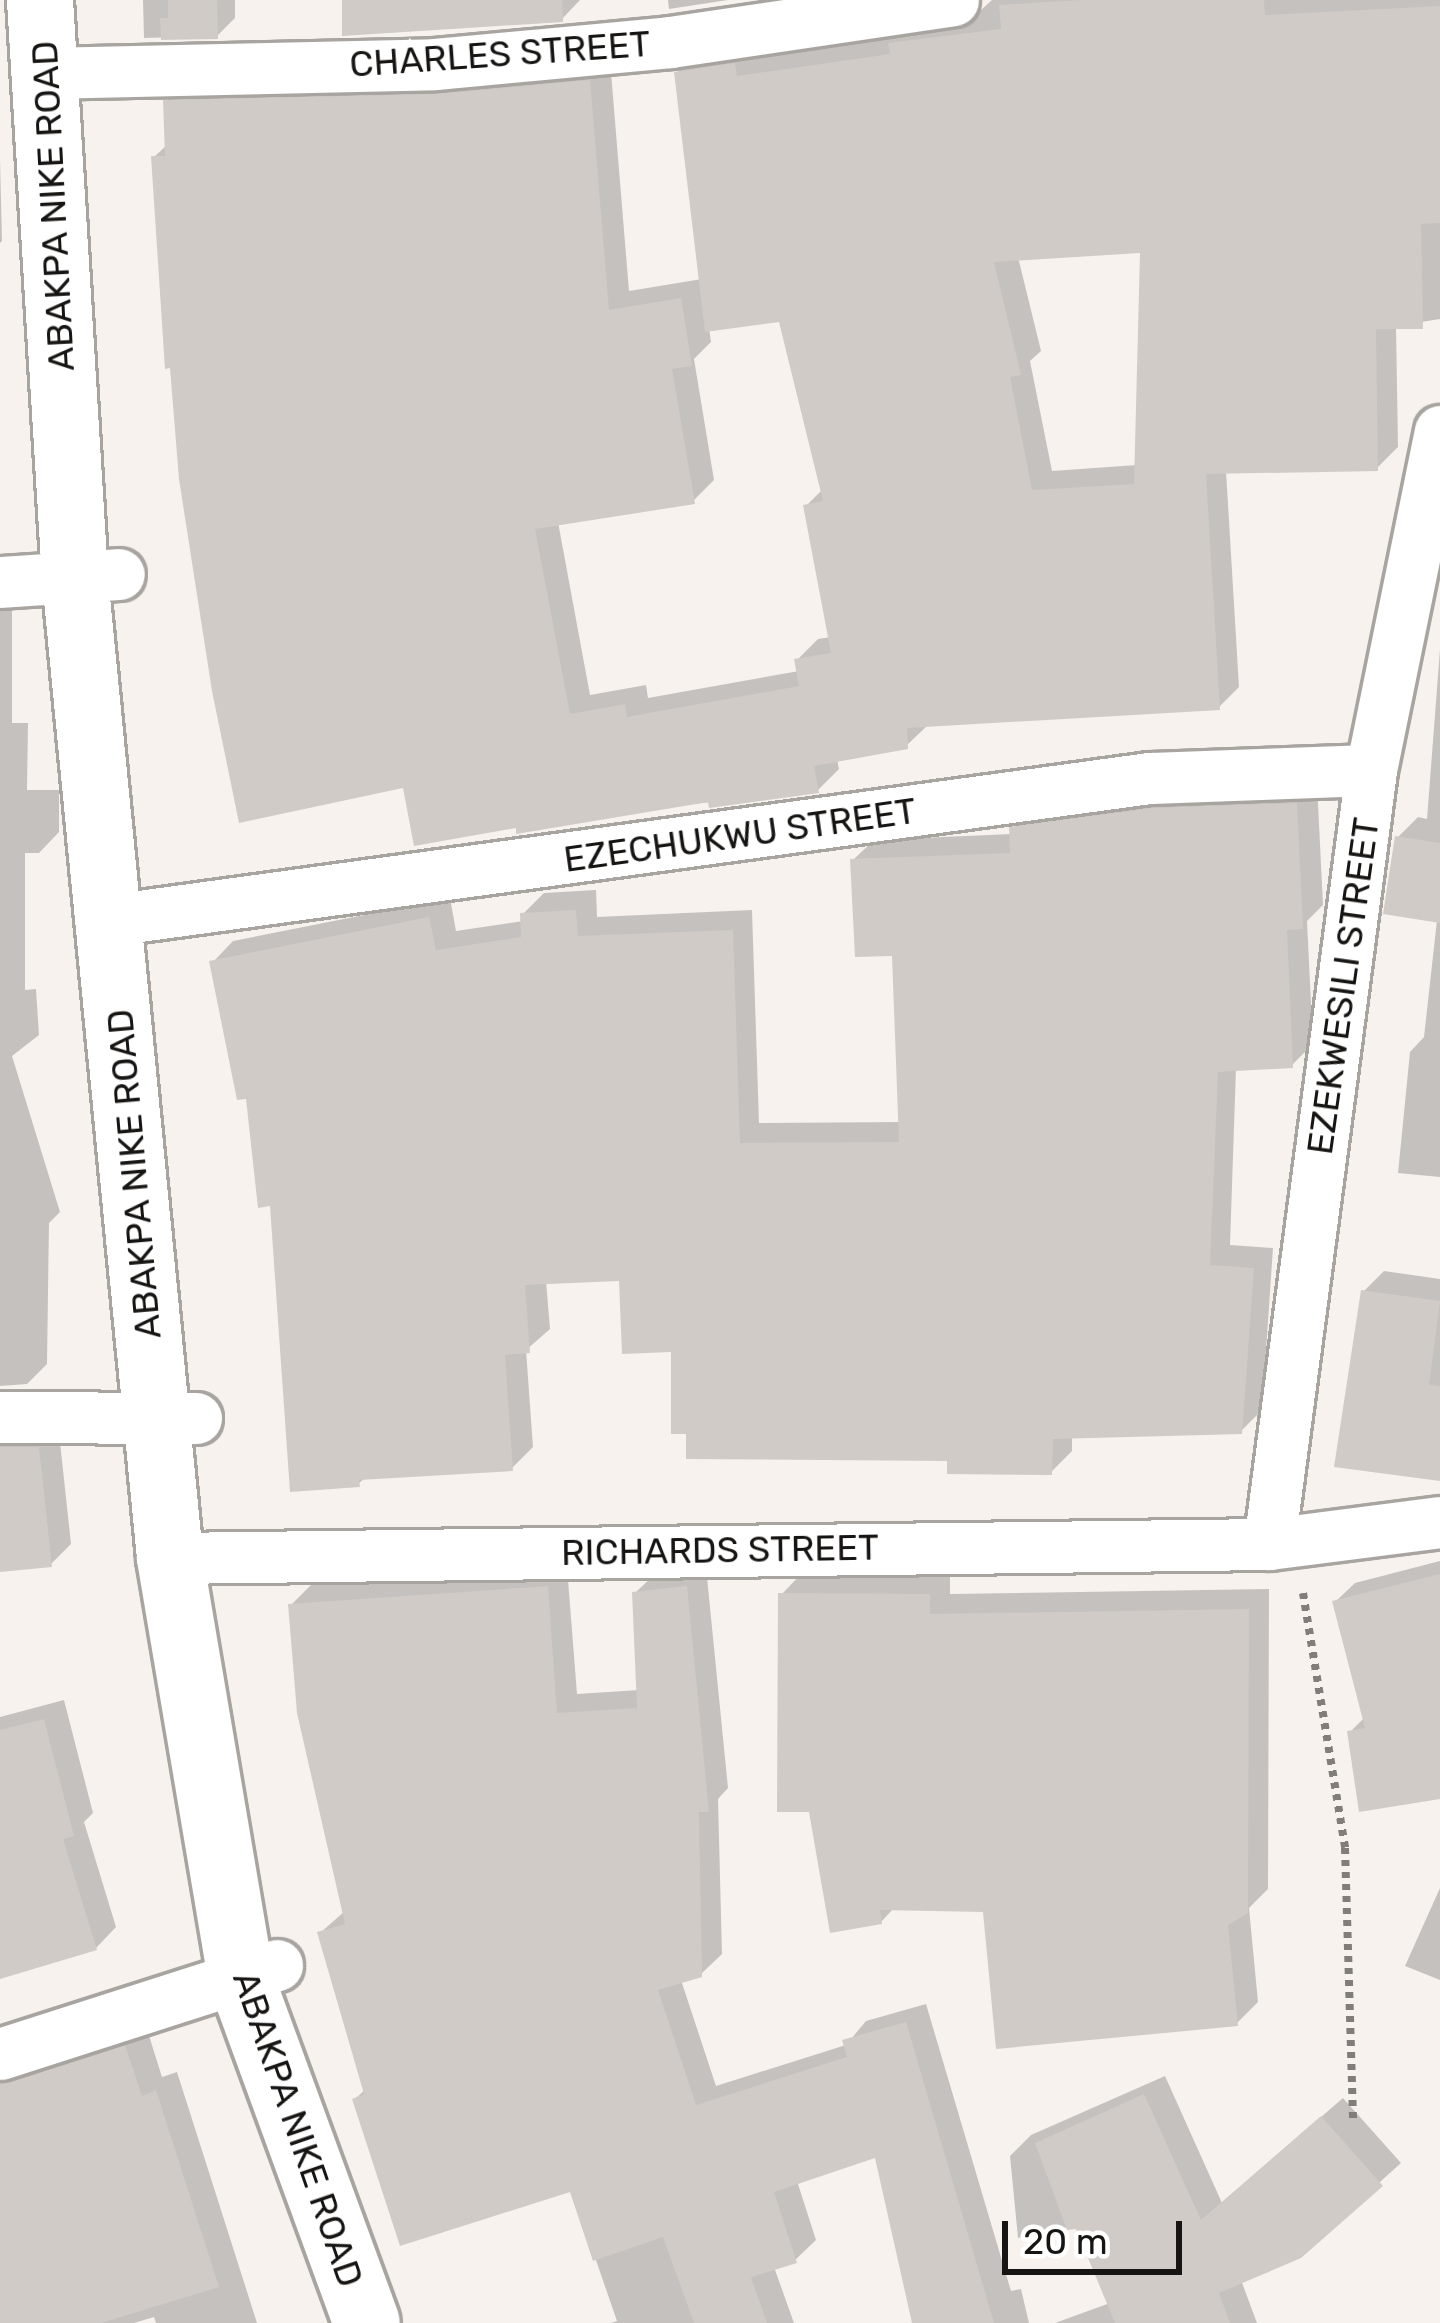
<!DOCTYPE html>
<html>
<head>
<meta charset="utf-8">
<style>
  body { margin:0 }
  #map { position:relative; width:1440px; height:2323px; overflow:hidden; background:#f7f2ee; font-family:Rubik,sans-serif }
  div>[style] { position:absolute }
  .shadow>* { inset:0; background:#0003 }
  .building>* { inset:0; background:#d0cbc7 }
  .path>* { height:8px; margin-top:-4px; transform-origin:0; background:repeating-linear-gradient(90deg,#807d7a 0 6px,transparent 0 12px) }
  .roads { filter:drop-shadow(3px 0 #a8a4a0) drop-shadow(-3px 0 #a8a4a0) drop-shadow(0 3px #a8a4a0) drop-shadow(0 -3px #a8a4a0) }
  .street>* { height:51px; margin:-25.5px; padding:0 25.5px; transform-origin:25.5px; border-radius:25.5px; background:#fff }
  .primary>* { height:66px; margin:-33px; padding:0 33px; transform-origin:33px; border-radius:33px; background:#fff }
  span { translate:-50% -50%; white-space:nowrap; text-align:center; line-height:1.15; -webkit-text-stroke:10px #fff; paint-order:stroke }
  .street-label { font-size:36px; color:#161513 }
  .scale { position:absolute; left:1002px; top:2221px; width:180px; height:54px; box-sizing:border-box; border:6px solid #161513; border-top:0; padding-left:15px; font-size:36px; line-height:42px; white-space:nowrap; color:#161513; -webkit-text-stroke:9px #fff; paint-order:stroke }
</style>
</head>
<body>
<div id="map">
  <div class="shadow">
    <i style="clip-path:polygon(143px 0,235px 0,235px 18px,217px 36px,144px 38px)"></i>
    <i style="clip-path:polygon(345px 0,580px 0,562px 19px)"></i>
    <i style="clip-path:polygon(668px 0,728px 0,669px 9px)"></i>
    <i style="clip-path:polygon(evenodd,992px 0,1440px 0,1440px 319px,1396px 326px,1398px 447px,1377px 468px,1226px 471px,1239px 687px,1219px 707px,929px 724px,906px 746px,837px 759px,839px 769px,818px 790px,518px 824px,405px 785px,154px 157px,168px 144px,166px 101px,187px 81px,610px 60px,629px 291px,702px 279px,677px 73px,698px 52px,981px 10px,992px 0,1143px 250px,1137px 465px,1052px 471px,1030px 361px,1041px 351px,1018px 257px,1143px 250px,992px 0,782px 318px,823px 489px,806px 506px,831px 637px,818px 639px,797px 660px,799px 671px,648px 698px,646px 685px,590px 695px,558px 522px,693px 501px,714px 480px,694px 359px,711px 342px,709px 328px,782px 318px)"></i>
    <i style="clip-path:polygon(0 159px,2px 241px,0 243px)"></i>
    <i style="clip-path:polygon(0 598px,12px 598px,12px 723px,28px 723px,27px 790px,59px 790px,59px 832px,39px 853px,25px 853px,25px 990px,36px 989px,39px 1035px,12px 1056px,60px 1212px,49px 1223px,47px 1364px,27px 1384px,0 1386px)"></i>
    <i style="clip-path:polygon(1440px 649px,1440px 1177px,1398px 1173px,1410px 1052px,1424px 1037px,1437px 920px,1398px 837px,1418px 817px,1427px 819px)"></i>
    <i style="clip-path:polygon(1317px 783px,1323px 905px,1307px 921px,1313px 1044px,1292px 1065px,1236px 1068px,1230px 1245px,1273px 1248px,1262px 1410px,1241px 1431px,1072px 1436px,1072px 1451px,1051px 1472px,689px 1431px,674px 1349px,622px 1278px,546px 1281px,550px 1329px,526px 1350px,533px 1447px,512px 1468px,366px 1477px,358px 1484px,273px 1203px,213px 962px,233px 941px,450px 898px,456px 931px,524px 921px,523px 914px,544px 893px,596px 890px,597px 917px,752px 910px,759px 1123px,902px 1122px,895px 953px,853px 860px,874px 840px,1012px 834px,1033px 808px)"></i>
    <i style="clip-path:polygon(1384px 1271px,1440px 1279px,1440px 1478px,1364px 1291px)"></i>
    <i style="clip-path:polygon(0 1414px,59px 1433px,71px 1544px,51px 1564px,0 1569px)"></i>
    <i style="clip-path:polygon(1440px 1561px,1440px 1796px,1350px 1732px,1365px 1717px,1335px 1602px,1355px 1583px)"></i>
    <i style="clip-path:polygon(567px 1567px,577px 1694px,639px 1690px,635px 1593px,656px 1573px,706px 1567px,728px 1788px,718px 1799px,722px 1954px,701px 1974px,681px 1980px,716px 2086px,846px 2045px,866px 2021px,926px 2004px,1011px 2291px,1021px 2289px,1029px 2323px,915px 2323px,877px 2155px,797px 2181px,816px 2240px,795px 2260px,774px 2267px,794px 2323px,611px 2323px,617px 2321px,571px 2188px,355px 2099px,366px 2089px,320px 1933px,345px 1911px,291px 1605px,312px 1584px)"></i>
    <i style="clip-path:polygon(802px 1573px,950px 1574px,950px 1594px,1269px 1589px,1268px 1889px,1249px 1908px,1258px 2002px,1237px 2023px,986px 1909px,895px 1907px,881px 1922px,781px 1595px)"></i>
    <i style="clip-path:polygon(64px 1700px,93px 1813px,84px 1822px,116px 1927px,96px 1948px,0 1975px,0 1717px)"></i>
    <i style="clip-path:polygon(1440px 1888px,1440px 1980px,1405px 1966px)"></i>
    <i style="clip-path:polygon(146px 2026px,162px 2077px,177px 2072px,257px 2323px,156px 2323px,154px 2317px,134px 2323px,0 2323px,0 2077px)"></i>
    <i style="clip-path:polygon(1165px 2076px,1222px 2203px,1343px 2098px,1401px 2163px,1299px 2255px,1241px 2280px,1257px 2323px,1055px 2323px,1110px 2303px,1078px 2225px,1018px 2238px,1010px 2156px,1031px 2135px)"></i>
  </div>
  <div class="building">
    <i style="clip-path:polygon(168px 0,217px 0,218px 39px,161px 40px,160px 18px,168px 18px)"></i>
    <i style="clip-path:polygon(342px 0,562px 0,563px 22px,342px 36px)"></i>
    <i style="clip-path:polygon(evenodd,1080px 0,1264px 0,1265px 15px,1440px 6px,1440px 223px,1421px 224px,1423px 329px,1376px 329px,1378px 471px,1206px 474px,1220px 710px,907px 728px,908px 749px,814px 766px,819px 793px,709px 808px,708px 802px,516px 834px,516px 828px,414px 846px,403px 788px,239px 823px,212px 691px,179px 479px,170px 368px,165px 369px,151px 156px,165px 156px,163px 100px,436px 94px,590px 80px,609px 310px,681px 298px,692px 366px,672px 369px,695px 504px,535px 529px,570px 714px,625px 704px,627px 717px,799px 686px,794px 659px,831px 653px,803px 505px,823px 501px,779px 322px,705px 332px,674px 72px,735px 63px,737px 76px,890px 54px,888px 43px,1001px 29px,999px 5px,1080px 0,1140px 253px,1134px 484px,1032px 490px,1010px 377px,1021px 375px,994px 262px,1140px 253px)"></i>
    <i style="clip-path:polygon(1297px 803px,1303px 929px,1287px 930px,1293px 1068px,1218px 1072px,1210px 1265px,1254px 1268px,1242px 1434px,1053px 1439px,1052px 1475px,947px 1474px,947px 1461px,686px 1459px,686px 1434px,671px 1434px,671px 1352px,622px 1354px,619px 1281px,525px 1285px,530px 1353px,505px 1355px,513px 1471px,359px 1480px,360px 1487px,290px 1492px,270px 1206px,258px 1208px,246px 1099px,237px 1100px,209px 961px,429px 917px,436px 950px,521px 937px,520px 913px,576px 910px,578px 936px,733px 930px,740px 1143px,899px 1142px,892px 956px,855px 957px,850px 859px,1010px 853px,1009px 827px,1152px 808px)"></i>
    <i style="clip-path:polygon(1395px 836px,1440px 843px,1440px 923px,1383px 914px)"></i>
    <i style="clip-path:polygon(1361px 1290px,1440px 1301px,1429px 1385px,1440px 1386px,1440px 1481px,1334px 1467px)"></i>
    <i style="clip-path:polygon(0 1447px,39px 1447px,52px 1567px,0 1572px)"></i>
    <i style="clip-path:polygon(1440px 1574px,1440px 1799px,1359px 1812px,1347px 1731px,1365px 1728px,1332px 1601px)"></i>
    <i style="clip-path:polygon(548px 1586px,557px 1713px,637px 1708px,632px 1592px,687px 1586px,709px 1812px,699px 1812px,702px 1977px,658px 1990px,696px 2105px,847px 2057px,842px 2040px,906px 2022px,994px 2323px,912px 2323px,875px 2158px,774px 2192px,797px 2263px,751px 2277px,767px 2323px,694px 2323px,663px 2237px,593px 2261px,570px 2192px,400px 2246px,352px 2099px,364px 2094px,317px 1932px,345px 1924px,297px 1713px,288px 1604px)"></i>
    <i style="clip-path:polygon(778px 1593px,930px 1594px,930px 1614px,1249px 1609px,1248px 1913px,1228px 1925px,1238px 2026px,996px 2049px,983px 1912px,880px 1910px,882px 1924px,830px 1933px,809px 1812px,777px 1812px)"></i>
    <i style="clip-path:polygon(44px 1719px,74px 1836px,63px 1839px,97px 1950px,0 1979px,0 1730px)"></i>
    <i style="clip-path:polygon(125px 2045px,142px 2096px,156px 2090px,219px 2287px,101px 2323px,0 2323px,0 2084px)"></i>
    <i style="clip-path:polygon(1144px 2094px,1201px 2220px,1321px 2116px,1383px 2186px,1301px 2258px,1219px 2293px,1230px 2323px,1115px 2323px,1076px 2229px,1067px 2230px,1035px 2143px)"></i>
  </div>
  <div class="path">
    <i style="left:1303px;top:1593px;width:258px;rotate:80.6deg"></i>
    <i style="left:1345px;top:1848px;width:276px;rotate:88.3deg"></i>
  </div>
  <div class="roads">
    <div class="street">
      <i style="left:45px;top:73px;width:390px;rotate:-1.3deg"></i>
      <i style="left:435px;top:64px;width:236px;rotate:-5.3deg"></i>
      <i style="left:670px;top:42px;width:286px;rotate:-8.4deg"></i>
      <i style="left:0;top:582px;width:119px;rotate:-3.8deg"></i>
      <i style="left:110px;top:920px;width:1049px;rotate:-7.78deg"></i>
      <i style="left:1149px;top:778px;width:222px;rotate:-2.1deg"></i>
      <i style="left:0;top:1417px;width:196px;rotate:0.3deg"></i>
      <i style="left:1269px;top:1544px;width:781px;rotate:-82.49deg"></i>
      <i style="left:1371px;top:770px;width:346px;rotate:-78.5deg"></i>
      <i style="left:170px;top:1558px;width:1099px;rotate:-0.73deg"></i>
      <i style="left:1269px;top:1544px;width:172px;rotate:-7.3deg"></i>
      <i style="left:0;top:2054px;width:291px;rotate:-17.8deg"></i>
    </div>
    <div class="primary">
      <i style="left:40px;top:0;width:579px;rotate:86.53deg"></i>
      <i style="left:75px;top:578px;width:985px;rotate:84.46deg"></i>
      <i style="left:170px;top:1558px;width:427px;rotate:80.4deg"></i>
      <i style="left:241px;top:1979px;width:366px;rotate:69.9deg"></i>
    </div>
  </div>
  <div class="street-label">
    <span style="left:500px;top:54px;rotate:-4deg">CHARLES STREET</span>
    <span style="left:53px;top:206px;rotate:-93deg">ABAKPA NIKE ROAD</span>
    <span style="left:740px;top:835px;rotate:-8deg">EZECHUKWU STREET</span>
    <span style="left:1343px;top:986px;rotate:-82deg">EZEKWESILI STREET</span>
    <span style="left:134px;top:1174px;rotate:-95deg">ABAKPA NIKE ROAD</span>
    <span style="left:720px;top:1550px;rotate:-1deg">RICHARDS STREET</span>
    <span style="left:298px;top:2129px;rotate:71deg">ABAKPA NIKE ROAD</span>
  </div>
  <div class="scale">20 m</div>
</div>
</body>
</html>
